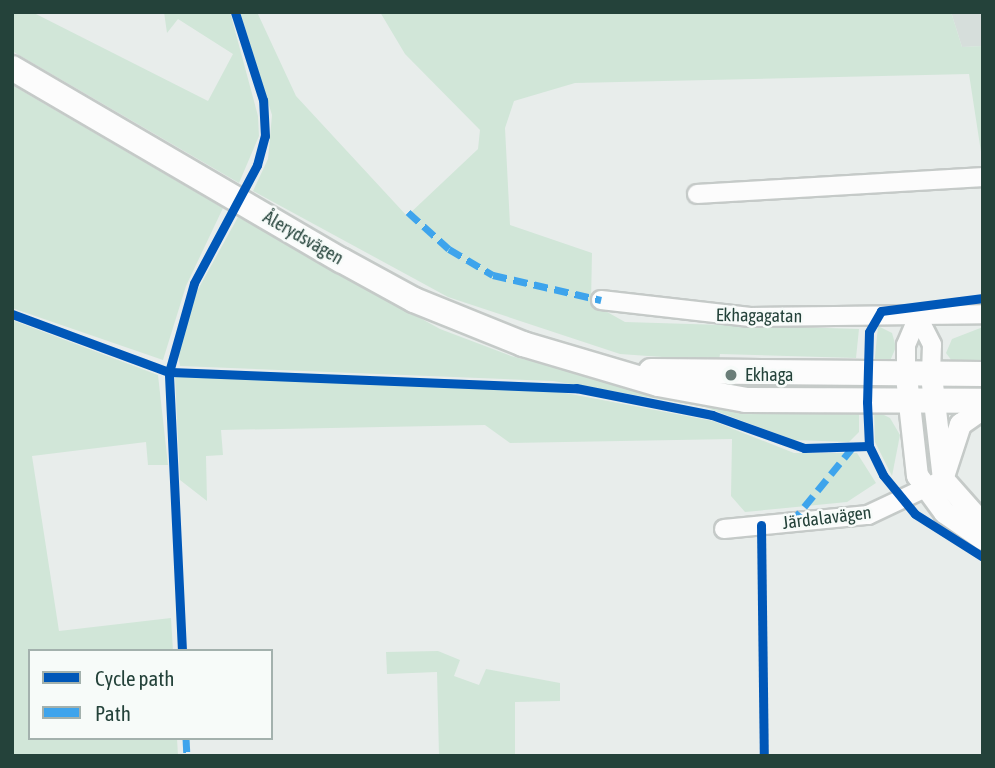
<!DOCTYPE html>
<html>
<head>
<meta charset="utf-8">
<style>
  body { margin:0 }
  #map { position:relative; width:995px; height:768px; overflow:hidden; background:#e8edeb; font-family:"Asap Condensed",sans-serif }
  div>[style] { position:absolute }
  .built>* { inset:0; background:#d6dedb }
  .green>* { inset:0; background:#d1e6d8 }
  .roads { filter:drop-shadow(2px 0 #c5cac8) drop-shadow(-2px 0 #c5cac8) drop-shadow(0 2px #c5cac8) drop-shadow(0 -2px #c5cac8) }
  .minor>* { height:18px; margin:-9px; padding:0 9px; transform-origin:9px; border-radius:9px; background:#fcfcfc }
  .tertiary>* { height:21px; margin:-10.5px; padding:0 10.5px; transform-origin:10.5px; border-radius:10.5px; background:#fcfcfc }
  .secondary>* { height:24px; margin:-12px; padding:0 12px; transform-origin:12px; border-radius:12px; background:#fcfcfc }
  .quiet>* { height:7px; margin-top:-3.5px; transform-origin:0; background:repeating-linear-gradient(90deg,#3ea4ec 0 14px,transparent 0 21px) }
  .cycleway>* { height:9px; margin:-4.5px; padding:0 4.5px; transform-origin:4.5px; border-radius:4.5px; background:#0057b8 }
  .dots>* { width:19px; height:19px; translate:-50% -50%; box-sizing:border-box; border:4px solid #f7fbf9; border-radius:50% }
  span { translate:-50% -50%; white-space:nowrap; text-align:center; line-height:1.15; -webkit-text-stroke:5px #f7fbf9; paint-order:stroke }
  .street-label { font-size:18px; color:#24423a }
  .poi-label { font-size:18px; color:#24423a }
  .left { translate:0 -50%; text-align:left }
  .frame { position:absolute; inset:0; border:14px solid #24423a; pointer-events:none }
  .legend { position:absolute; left:28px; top:649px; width:245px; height:91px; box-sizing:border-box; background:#f7fbf9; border:2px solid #a3b1ad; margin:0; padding:9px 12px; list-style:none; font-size:21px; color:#24423a }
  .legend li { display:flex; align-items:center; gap:14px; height:35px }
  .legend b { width:35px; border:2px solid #a3b1ad }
</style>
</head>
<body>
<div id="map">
  <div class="built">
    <i style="clip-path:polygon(951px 12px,983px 12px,983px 46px,962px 47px)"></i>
  </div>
  <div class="green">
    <i style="clip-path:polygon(12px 12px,32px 12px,208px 101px,233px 54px,178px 19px,167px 33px,164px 12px,230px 12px,258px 116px,259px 136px,239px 183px,12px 51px)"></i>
    <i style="clip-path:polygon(240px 12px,257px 12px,296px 96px,407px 216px,478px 149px,480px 130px,405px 54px,380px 12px,951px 12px,962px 47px,983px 46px,983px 165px,969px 74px,575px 83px,514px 101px,505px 128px,510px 225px,592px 253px,591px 303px,625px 322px,859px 329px,856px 358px,720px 354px,719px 361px,620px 354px,448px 297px,253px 191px,268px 159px,272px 115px)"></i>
    <i style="clip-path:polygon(12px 85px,223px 208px,186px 286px,163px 360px,12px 308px)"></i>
    <i style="clip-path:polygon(238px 217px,440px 329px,511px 356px,646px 390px,859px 409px,859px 432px,849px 442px,794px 440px,705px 407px,553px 381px,180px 366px,178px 354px,196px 293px)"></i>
    <i style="clip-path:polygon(12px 320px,158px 375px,168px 465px,148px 465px,146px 442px,32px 456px,59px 631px,171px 618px,173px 651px,30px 651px,30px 738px,177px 738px,178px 756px,12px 756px)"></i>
    <i style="clip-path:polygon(878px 326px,892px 333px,896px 347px,890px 361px,874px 367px)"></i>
    <i style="clip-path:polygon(983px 327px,983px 366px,952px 361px,946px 353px,952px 339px)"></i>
    <i style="clip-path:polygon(175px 376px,560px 392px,713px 421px,794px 453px,857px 453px,876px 483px,847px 502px,745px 512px,731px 496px,732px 439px,510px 443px,485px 425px,221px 430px,223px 455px,206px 456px,207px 501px,180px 480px)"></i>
    <i style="clip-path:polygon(874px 410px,890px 418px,900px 435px,892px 476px,875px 442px)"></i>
    <i style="clip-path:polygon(438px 651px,460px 660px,454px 676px,479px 685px,486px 669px,560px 683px,560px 701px,515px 702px,515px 756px,439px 756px,437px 672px,387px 674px,386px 652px)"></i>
  </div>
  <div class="roads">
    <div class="minor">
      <i style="left:697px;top:194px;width:287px;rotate:-3.4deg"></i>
      <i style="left:601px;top:300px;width:150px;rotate:6.5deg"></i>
      <i style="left:750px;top:317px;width:233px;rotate:-0.7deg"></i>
      <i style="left:918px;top:317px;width:31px;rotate:63deg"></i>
      <i style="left:932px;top:345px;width:30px;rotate:92deg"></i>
      <i style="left:906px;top:376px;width:31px;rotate:-90deg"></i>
      <i style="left:906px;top:345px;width:30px;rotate:-67deg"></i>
      <i style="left:724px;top:529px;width:145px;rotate:-5.6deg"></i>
      <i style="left:868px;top:515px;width:77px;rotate:-25.2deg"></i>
    </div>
    <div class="tertiary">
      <i style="left:931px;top:375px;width:105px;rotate:83.4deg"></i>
      <i style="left:943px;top:479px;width:60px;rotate:48.4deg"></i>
      <i style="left:906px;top:376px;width:100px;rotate:83.7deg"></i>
      <i style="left:917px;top:475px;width:46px;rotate:53.9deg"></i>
      <i style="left:944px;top:512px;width:47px;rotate:34.7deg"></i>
      <i style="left:944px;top:473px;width:52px;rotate:-71.9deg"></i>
      <i style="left:960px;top:424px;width:28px;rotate:-35deg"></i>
    </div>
    <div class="secondary">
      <i style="left:12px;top:68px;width:381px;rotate:30.3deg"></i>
      <i style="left:341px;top:260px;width:83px;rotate:28.7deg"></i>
      <i style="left:414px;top:300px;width:118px;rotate:22deg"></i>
      <i style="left:523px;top:344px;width:141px;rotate:16.5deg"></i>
      <i style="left:658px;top:384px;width:89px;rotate:10.3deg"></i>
      <i style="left:746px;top:400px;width:237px;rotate:0.2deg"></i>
      <i style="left:651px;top:371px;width:332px;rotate:0.5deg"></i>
    </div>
  </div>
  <div class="quiet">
    <i style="left:408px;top:212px;width:55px;rotate:42.1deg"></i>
    <i style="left:449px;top:249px;width:51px;rotate:30.6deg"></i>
    <i style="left:493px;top:275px;width:111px;rotate:13deg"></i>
    <i style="left:791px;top:523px;width:98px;rotate:-50.8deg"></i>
    <i style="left:186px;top:738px;width:18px;rotate:87deg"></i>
  </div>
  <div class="cycleway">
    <i style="left:983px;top:298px;width:103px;rotate:172.7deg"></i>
    <i style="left:881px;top:311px;width:24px;rotate:120deg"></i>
    <i style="left:869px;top:332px;width:70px;rotate:91.6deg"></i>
    <i style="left:867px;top:402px;width:44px;rotate:87.4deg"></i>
    <i style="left:869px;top:446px;width:32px;rotate:64deg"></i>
    <i style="left:883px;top:475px;width:50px;rotate:50.6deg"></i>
    <i style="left:915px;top:514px;width:80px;rotate:32.3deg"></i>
    <i style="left:12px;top:314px;width:167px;rotate:20.3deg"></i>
    <i style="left:169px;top:372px;width:407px;rotate:2.3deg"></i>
    <i style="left:576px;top:388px;width:139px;rotate:11.2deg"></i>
    <i style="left:712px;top:415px;width:98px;rotate:19.7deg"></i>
    <i style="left:804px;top:448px;width:65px;rotate:-1.8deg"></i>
    <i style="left:761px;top:525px;width:231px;rotate:89.3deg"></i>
    <i style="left:182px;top:651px;width:279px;rotate:-92.7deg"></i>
    <i style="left:169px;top:372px;width:92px;rotate:-74.3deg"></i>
    <i style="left:194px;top:283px;width:134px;rotate:-61.9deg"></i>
    <i style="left:257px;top:165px;width:30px;rotate:-75deg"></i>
    <i style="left:265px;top:136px;width:36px;rotate:-93deg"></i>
    <i style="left:263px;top:100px;width:92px;rotate:-107.7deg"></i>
  </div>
  <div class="dots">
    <i style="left:731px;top:375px;background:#697e78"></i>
  </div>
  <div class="street-label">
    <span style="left:303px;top:238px;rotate:30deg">Ålerydsvägen</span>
    <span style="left:759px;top:316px;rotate:1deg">Ekhagagatan</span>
    <span style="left:827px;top:518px;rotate:-7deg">Järdalavägen</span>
  </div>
  <div class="poi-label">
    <span class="left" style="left:745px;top:375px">Ekhaga</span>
  </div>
  <div class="frame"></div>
  <ul class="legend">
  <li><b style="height:9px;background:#0057b8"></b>Cycle path</li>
  <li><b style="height:9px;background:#3ea4ec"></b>Path</li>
  </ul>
</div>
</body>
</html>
